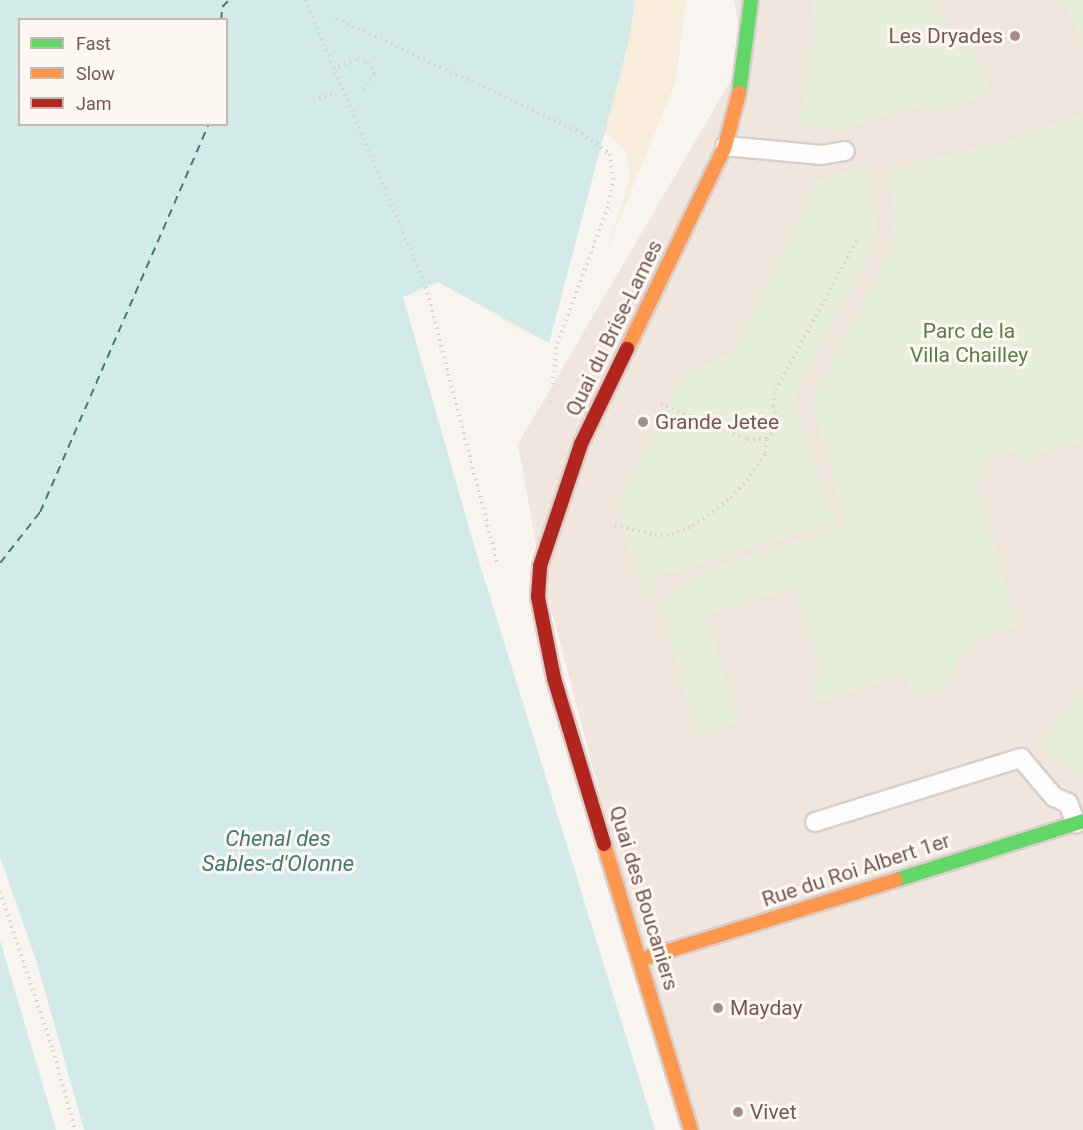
<!DOCTYPE html>
<html>
<head>
<meta charset="utf-8">
<style>
  body { margin:0 }
  #map { position:relative; width:1083px; height:1130px; overflow:hidden; background:#f8f4f0; font-family:Roboto,sans-serif }
  div>[style] { position:absolute }
  .residential>* { inset:0; background:#f0e6de }
  .green>* { inset:0; background:#e8eedc }
  .sand>* { inset:0; background:#f8eddb }
  .water>* { inset:0; background:#d2eae8 }
  .pier>* { inset:0; background:#f8f4f0 }
  .ferry>* { height:1.5px; margin-top:-0.75px; transform-origin:0; background:repeating-linear-gradient(90deg,#437879 0 8px,transparent 0 14px) }
  .path>* { height:4px; margin-top:-2px; transform-origin:0; background:repeating-linear-gradient(90deg,#dad2d0 0 1.5px,transparent 0 6px) }
  .roads { filter:drop-shadow(2px 0 #d7cfcc) drop-shadow(-2px 0 #d7cfcc) drop-shadow(0 2px #d7cfcc) drop-shadow(0 -2px #d7cfcc) }
  .lane>* { height:18px; margin:-9px; padding:0 9px; transform-origin:9px; border-radius:9px; background:#fefdfd }
  .fast>* { height:14px; margin:-7px; padding:0 7px; transform-origin:7px; border-radius:7px; background:#63d668 }
  .slow>* { height:14px; margin:-7px; padding:0 7px; transform-origin:7px; border-radius:7px; background:#ff974d }
  .jam>* { height:14px; margin:-7px; padding:0 7px; transform-origin:7px; border-radius:7px; background:#b3261e }
  .path-bridge>* { height:4px; margin-top:-2px; transform-origin:0; background:repeating-linear-gradient(90deg,#dad2d0 0 1.5px,transparent 0 6px) }
  .dots>* { width:16px; height:16px; translate:-50% -50%; box-sizing:border-box; border:3px solid #fef8f3; border-radius:50% }
  span { translate:-50% -50%; white-space:nowrap; text-align:center; line-height:1.15; -webkit-text-stroke:6px #fef8f3; paint-order:stroke }
  .poi-label { font-size:21px; color:#765850 }
  .right { translate:-100% -50%; text-align:right }
  .left { translate:0 -50%; text-align:left }
  .street-label { font-size:21px; color:#765850 }
  .park-label { font-size:21px; color:#5e7b48 }
  .water-label { font-size:22px; color:#437879; font-style:italic }
  .legend { position:absolute; left:18px; top:18px; width:210px; height:108px; box-sizing:border-box; background:#fef8f3; border:2px solid #c8b8b2; margin:0; padding:8px 10px; list-style:none; font-size:18px; color:#765850 }
  .legend li { display:flex; align-items:center; gap:12px; height:30px }
  .legend b { width:30px; border:2px solid #c8b8b2 }
</style>
</head>
<body>
<div id="map">
  <div class="residential">
    <i style="clip-path:polygon(734px 0,1083px 0,1083px 1130px,688px 1130px,540px 566px,518px 444px,744px 58px)"></i>
  </div>
  <div class="green">
    <i style="clip-path:polygon(813px 0,935px 0,957px 49px,972px 45px,991px 94px,936px 111px,916px 106px,838px 131px,799px 125px,812px 40px)"></i>
    <i style="clip-path:polygon(1057px 0,1083px 0,1083px 49px,1066px 4px,1059px 5px)"></i>
    <i style="clip-path:polygon(1083px 114px,1083px 441px,1037px 455px,1028px 463px,1013px 450px,989px 457px,976px 485px,1019px 626px,981px 639px,974px 648px,969px 646px,945px 689px,912px 698px,904px 674px,818px 702px,811px 682px,823px 677px,794px 588px,706px 615px,739px 723px,698px 735px,658px 604px,695px 575px,846px 524px,811px 400px,894px 241px,889px 169px,1007px 141px)"></i>
    <i style="clip-path:polygon(872px 166px,876px 242px,794px 398px,835px 522px,653px 578px,657px 593px,643px 597px,617px 506px,625px 486px,684px 374px,733px 352px,818px 180px)"></i>
    <i style="clip-path:polygon(1083px 684px,1083px 776px,1039px 746px)"></i>
  </div>
  <div class="sand">
    <i style="clip-path:polygon(529px 0,686px 0,676px 81px,604px 258px,630px 178px,626px 152px,605px 131px,549px 343px,502px 320px)"></i>
  </div>
  <div class="water">
    <i style="clip-path:polygon(evenodd,0 0,635px 0,630px 36px,549px 343px,438px 282px,403px 297px,473px 542px,655px 1130px,0 1130px,0 0,20px 20px,226px 20px,226px 124px,20px 124px,20px 20px)"></i>
  </div>
  <div class="pier">
    <i style="clip-path:polygon(0 857px,38px 966px,84px 1130px,56px 1130px,0 940px)"></i>
  </div>
  <div class="ferry">
    <i style="left:221px;top:20px;width:13px;rotate:-86deg"></i>
    <i style="left:222px;top:7px;width:10px;rotate:-45deg"></i>
    <i style="left:0;top:563px;width:65px;rotate:-51.9deg"></i>
    <i style="left:40px;top:512px;width:423px;rotate:-66.5deg"></i>
  </div>
  <div class="path">
    <i style="left:331px;top:16px;width:277px;rotate:25deg"></i>
    <i style="left:582px;top:133px;width:35px;rotate:37deg"></i>
    <i style="left:610px;top:154px;width:24px;rotate:83deg"></i>
    <i style="left:613px;top:178px;width:29px;rotate:100deg"></i>
    <i style="left:608px;top:207px;width:149px;rotate:110.4deg"></i>
    <i style="left:556px;top:347px;width:56px;rotate:95.1deg"></i>
    <i style="left:333px;top:69px;width:27px;rotate:-22deg"></i>
    <i style="left:358px;top:59px;width:10px;rotate:17deg"></i>
    <i style="left:368px;top:62px;width:14px;rotate:60deg"></i>
    <i style="left:375px;top:74px;width:21px;rotate:129deg"></i>
    <i style="left:313px;top:100px;width:20px;rotate:-15deg"></i>
    <i style="left:426px;top:287px;width:284px;rotate:75.5deg"></i>
    <i style="left:661px;top:404px;width:93px;rotate:22.1deg"></i>
    <i style="left:747px;top:439px;width:20px"></i>
    <i style="left:767px;top:439px;width:20px;rotate:-49deg"></i>
    <i style="left:780px;top:424px;width:19px;rotate:-111deg"></i>
    <i style="left:773px;top:406px;width:16px;rotate:-79deg"></i>
    <i style="left:776px;top:390px;width:173px;rotate:-61.7deg"></i>
    <i style="left:615px;top:525px;width:41px;rotate:14deg"></i>
    <i style="left:655px;top:535px;width:17px;rotate:-3deg"></i>
    <i style="left:672px;top:534px;width:22px;rotate:-21deg"></i>
    <i style="left:693px;top:526px;width:47px;rotate:-36.4deg"></i>
    <i style="left:731px;top:498px;width:24px;rotate:-48deg"></i>
    <i style="left:747px;top:480px;width:33px;rotate:-55deg"></i>
    <i style="left:766px;top:453px;width:14px;rotate:-86deg"></i>
    <i style="left:0;top:892px;width:167px;rotate:71.5deg"></i>
    <i style="left:53px;top:1050px;width:83px;rotate:74.6deg"></i>
  </div>
  <div class="roads">
    <div class="lane">
      <i style="left:725px;top:146px;width:97px;rotate:5.3deg"></i>
      <i style="left:822px;top:155px;width:23px;rotate:-10deg"></i>
      <i style="left:815px;top:822px;width:216px;rotate:-17.3deg"></i>
      <i style="left:1021px;top:758px;width:51px;rotate:49.8deg"></i>
      <i style="left:1054px;top:797px;width:15px;rotate:23deg"></i>
      <i style="left:1068px;top:803px;width:22px;rotate:69deg"></i>
    </div>
    <div class="fast">
      <i style="left:739px;top:93px;width:94px;rotate:-82.6deg"></i>
      <i style="left:896px;top:880px;width:196px;rotate:-17.5deg"></i>
    </div>
    <div class="slow">
      <i style="left:627px;top:349px;width:225px;rotate:-64.2deg"></i>
      <i style="left:725px;top:146px;width:55px;rotate:-75.2deg"></i>
      <i style="left:604px;top:844px;width:299px;rotate:73.1deg"></i>
      <i style="left:642px;top:959px;width:266px;rotate:-17.3deg"></i>
    </div>
    <div class="jam">
      <i style="left:604px;top:844px;width:173px;rotate:-106.8deg"></i>
      <i style="left:554px;top:678px;width:83px;rotate:-101.2deg"></i>
      <i style="left:538px;top:597px;width:31px;rotate:-86deg"></i>
      <i style="left:540px;top:566px;width:129px;rotate:-71.4deg"></i>
      <i style="left:581px;top:444px;width:106px;rotate:-64.2deg"></i>
    </div>
  </div>
  <div class="path-bridge">
    <i style="left:305px;top:0;width:311px;rotate:67.1deg"></i>
  </div>
  <div class="dots">
    <i style="left:1015px;top:36px;background:#a48f88"></i>
    <i style="left:643px;top:422px;background:#a48f88"></i>
    <i style="left:718px;top:1008px;background:#a48f88"></i>
    <i style="left:738px;top:1112px;background:#a48f88"></i>
  </div>
  <div class="poi-label">
    <span class="right" style="left:1003px;top:36px">Les Dryades</span>
    <span class="left" style="left:655px;top:422px">Grande Jetee</span>
    <span class="left" style="left:730px;top:1008px">Mayday</span>
    <span class="left" style="left:750px;top:1112px">Vivet</span>
  </div>
  <div class="street-label">
    <span style="left:614px;top:328px;rotate:-64deg">Quai du Brise-Lames</span>
    <span style="left:856px;top:870px;rotate:-18deg">Rue du Roi Albert 1er</span>
    <span style="left:644px;top:898px;rotate:73deg">Quai des Boucaniers</span>
  </div>
  <div class="park-label">
    <span style="left:969px;top:343px">Parc de la<br>Villa Chailley</span>
  </div>
  <div class="water-label">
    <span style="left:278px;top:851px">Chenal des<br>Sables-d'Olonne</span>
  </div>
  <ul class="legend">
  <li><b style="height:8px;background:#63d668"></b>Fast</li>
  <li><b style="height:8px;background:#ff974d"></b>Slow</li>
  <li><b style="height:8px;background:#b3261e"></b>Jam</li>
  </ul>
</div>
</body>
</html>
